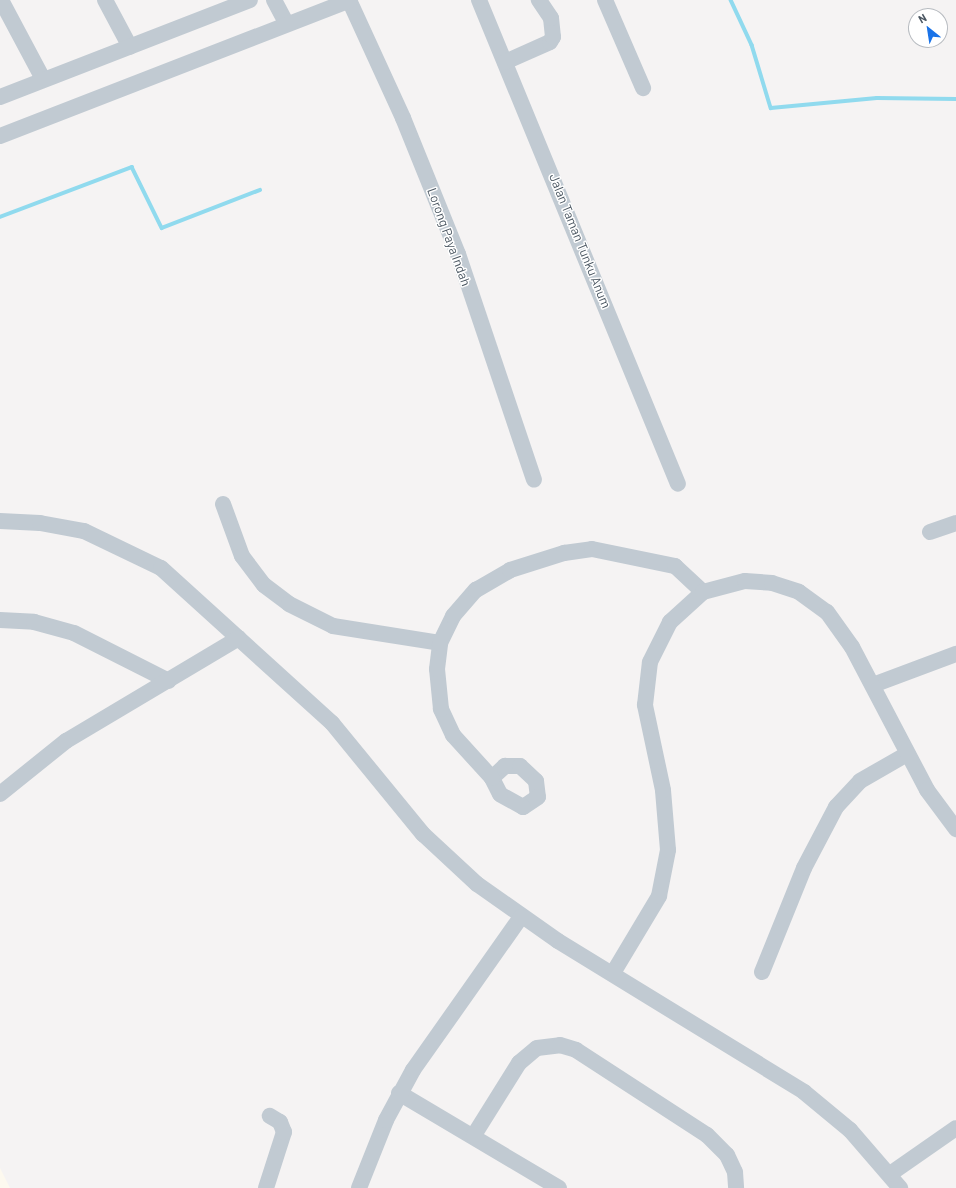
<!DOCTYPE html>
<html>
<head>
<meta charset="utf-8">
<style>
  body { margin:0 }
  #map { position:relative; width:956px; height:1188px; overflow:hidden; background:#f5f3f3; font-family:Barlow,sans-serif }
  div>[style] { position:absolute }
  .commercial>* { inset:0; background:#fdf9ef }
  .stream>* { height:3.5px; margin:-1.75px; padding:0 1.75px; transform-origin:1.75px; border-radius:1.75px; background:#90daee }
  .minor>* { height:16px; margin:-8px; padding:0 8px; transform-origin:8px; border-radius:8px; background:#c1cad2 }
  span { translate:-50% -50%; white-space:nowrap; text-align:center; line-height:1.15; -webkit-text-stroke:3px #fff; paint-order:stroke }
  .street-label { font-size:13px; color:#4a5661 }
  .north { position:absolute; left:908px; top:8px; width:40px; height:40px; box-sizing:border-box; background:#fff; border:1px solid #b7bbc0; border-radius:50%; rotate:330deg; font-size:11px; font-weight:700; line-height:16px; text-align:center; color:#4a5661 }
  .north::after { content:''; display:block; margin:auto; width:14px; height:18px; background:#1a73e8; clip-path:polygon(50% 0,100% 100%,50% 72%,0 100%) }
</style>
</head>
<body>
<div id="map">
  <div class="commercial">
    <i style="clip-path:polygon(0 1168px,10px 1188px,0 1188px)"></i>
  </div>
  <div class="stream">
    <i style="left:731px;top:0;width:50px;rotate:65deg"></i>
    <i style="left:752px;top:45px;width:66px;rotate:73.2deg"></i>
    <i style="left:771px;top:108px;width:106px;rotate:-5.4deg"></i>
    <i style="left:877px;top:98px;width:79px;rotate:0.7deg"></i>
    <i style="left:0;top:217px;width:141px;rotate:-20.7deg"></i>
    <i style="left:132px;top:167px;width:68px;rotate:63.8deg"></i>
    <i style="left:162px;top:228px;width:105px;rotate:-21.2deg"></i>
  </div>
  <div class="minor">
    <i style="left:1px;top:0;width:89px;rotate:62deg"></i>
    <i style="left:105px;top:0;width:53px;rotate:62deg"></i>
    <i style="left:274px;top:0;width:26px;rotate:62deg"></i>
    <i style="left:349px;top:0;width:130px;rotate:65.4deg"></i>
    <i style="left:403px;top:118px;width:147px;rotate:68deg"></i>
    <i style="left:458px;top:254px;width:238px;rotate:71.4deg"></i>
    <i style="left:479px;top:0;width:523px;rotate:67.65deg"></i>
    <i style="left:605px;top:0;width:96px;rotate:66.6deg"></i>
    <i style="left:505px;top:62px;width:49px;rotate:-24deg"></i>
    <i style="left:550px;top:42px;width:6px;rotate:-59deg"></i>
    <i style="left:553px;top:37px;width:19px;rotate:-96deg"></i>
    <i style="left:551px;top:18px;width:22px;rotate:-124deg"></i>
    <i style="left:0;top:97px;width:268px;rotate:-21.2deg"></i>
    <i style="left:0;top:136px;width:375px;rotate:-21.2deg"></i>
    <i style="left:223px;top:504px;width:55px;rotate:69.9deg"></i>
    <i style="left:242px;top:556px;width:36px;rotate:53deg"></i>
    <i style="left:264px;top:585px;width:31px;rotate:37deg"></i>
    <i style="left:289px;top:604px;width:49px;rotate:26.6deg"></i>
    <i style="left:333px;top:626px;width:108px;rotate:9deg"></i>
    <i style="left:0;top:521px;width:40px;rotate:2.9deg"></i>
    <i style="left:40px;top:523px;width:45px;rotate:10.3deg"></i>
    <i style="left:84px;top:531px;width:85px;rotate:25.7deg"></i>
    <i style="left:161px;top:568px;width:231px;rotate:42.2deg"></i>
    <i style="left:332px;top:723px;width:144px;rotate:50.7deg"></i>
    <i style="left:423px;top:834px;width:74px;rotate:42.8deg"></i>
    <i style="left:477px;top:884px;width:99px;rotate:35.1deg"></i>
    <i style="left:558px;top:941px;width:289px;rotate:31.5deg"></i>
    <i style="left:804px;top:1092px;width:60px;rotate:39.6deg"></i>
    <i style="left:850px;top:1130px;width:77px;rotate:49.2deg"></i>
    <i style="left:930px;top:532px;width:28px;rotate:-19deg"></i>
    <i style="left:0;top:620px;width:34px;rotate:3deg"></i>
    <i style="left:34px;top:622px;width:41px;rotate:15.4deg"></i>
    <i style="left:74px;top:633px;width:106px;rotate:26.8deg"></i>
    <i style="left:873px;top:685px;width:89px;rotate:-20.5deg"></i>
    <i style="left:492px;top:778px;width:18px;rotate:-43deg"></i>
    <i style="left:505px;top:766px;width:15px"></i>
    <i style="left:520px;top:766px;width:22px;rotate:43deg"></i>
    <i style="left:536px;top:781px;width:16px;rotate:83deg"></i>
    <i style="left:538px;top:797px;width:18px;rotate:146deg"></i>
    <i style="left:523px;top:807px;width:26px;rotate:-151deg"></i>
    <i style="left:500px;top:794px;width:18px;rotate:-117deg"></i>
    <i style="left:492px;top:778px;width:58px;rotate:-132.2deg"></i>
    <i style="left:453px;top:735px;width:29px;rotate:-115deg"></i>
    <i style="left:441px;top:709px;width:40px;rotate:-95.7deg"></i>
    <i style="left:437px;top:669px;width:26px;rotate:-83deg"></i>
    <i style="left:440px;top:643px;width:30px;rotate:-64deg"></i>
    <i style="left:453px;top:616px;width:35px;rotate:-49deg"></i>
    <i style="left:476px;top:590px;width:39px;rotate:-30deg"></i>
    <i style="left:510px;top:570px;width:57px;rotate:-17.5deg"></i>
    <i style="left:564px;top:553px;width:28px;rotate:-8deg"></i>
    <i style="left:592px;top:549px;width:85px;rotate:11.6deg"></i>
    <i style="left:675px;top:566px;width:38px;rotate:43deg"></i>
    <i style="left:0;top:794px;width:85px;rotate:-38.8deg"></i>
    <i style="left:66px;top:741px;width:201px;rotate:-30.8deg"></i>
    <i style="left:762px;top:972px;width:112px;rotate:-68deg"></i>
    <i style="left:804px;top:868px;width:69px;rotate:-62.3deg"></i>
    <i style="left:836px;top:807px;width:35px;rotate:-47deg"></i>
    <i style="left:860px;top:781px;width:54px;rotate:-29.9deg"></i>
    <i style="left:613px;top:973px;width:90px;rotate:-59.1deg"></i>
    <i style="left:659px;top:896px;width:47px;rotate:-78.9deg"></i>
    <i style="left:668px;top:850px;width:60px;rotate:-94.8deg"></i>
    <i style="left:663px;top:790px;width:87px;rotate:-102deg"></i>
    <i style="left:645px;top:705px;width:43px;rotate:-83.4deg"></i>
    <i style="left:650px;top:662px;width:45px;rotate:-63.4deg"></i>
    <i style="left:670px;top:622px;width:45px;rotate:-42.3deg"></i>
    <i style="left:703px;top:592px;width:43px;rotate:-14.7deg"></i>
    <i style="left:745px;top:581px;width:27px;rotate:4deg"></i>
    <i style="left:772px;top:583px;width:28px;rotate:18deg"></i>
    <i style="left:799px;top:592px;width:34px;rotate:36deg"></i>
    <i style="left:827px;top:612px;width:43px;rotate:54.5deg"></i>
    <i style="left:852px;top:647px;width:161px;rotate:62.3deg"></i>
    <i style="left:927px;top:790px;width:49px;rotate:53.4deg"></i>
    <i style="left:399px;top:1093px;width:186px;rotate:30.7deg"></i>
    <i style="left:474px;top:1135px;width:85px;rotate:-58deg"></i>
    <i style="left:519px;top:1063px;width:23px;rotate:-40deg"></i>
    <i style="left:537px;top:1048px;width:23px;rotate:-7deg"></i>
    <i style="left:560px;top:1045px;width:17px;rotate:17deg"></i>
    <i style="left:576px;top:1050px;width:156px;rotate:33deg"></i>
    <i style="left:707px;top:1135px;width:28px;rotate:45deg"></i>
    <i style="left:727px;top:1155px;width:19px;rotate:65deg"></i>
    <i style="left:735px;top:1172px;width:16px;rotate:86deg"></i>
    <i style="left:890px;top:1174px;width:80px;rotate:-34.9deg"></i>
    <i style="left:266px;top:1188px;width:59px;rotate:-72.2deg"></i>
    <i style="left:284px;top:1132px;width:11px;rotate:-112deg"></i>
    <i style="left:280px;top:1122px;width:12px;rotate:-149deg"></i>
    <i style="left:359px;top:1188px;width:73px;rotate:-68.3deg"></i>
    <i style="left:386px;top:1120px;width:57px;rotate:-61.6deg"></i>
    <i style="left:413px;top:1070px;width:187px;rotate:-54.8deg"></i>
  </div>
  <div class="street-label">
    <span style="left:449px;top:237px;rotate:70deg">Lorong Paya Indah</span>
    <span style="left:580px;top:241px;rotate:68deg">Jalan Taman Tunku Anum</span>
  </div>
  <div class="north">N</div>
</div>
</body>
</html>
